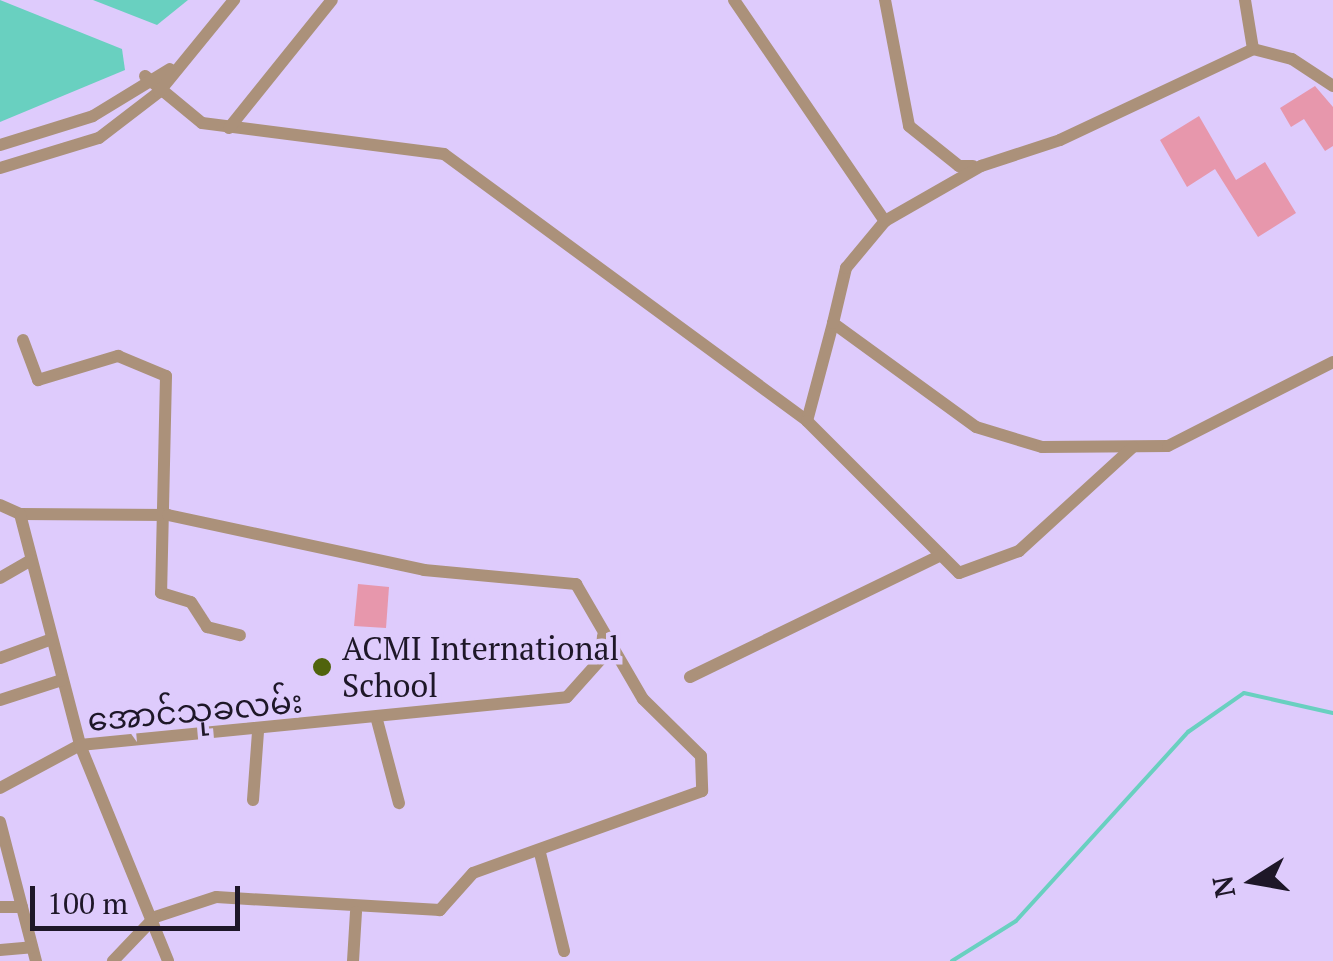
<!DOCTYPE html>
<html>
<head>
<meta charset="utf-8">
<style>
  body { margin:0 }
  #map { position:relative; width:1333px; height:961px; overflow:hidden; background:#decbfc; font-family:"PT Serif","Noto Sans Myanmar",serif }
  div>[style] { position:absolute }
  .water>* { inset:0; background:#69d0c0 }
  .stream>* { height:4px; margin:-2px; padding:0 2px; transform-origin:2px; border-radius:2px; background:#69d0c0 }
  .building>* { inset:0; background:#e797ac }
  .street>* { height:12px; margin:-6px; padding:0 6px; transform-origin:6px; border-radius:6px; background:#ab917a }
  .dots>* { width:28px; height:28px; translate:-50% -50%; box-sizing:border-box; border:5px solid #decbfc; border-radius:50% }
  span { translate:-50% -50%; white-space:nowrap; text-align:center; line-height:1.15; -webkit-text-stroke:9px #decbfc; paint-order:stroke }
  .poi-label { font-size:32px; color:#1e1728 }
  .left { translate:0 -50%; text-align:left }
  .street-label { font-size:32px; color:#1e1728 }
  .north { position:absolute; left:1203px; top:831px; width:100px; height:100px; -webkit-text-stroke:8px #decbfc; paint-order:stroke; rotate:259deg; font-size:28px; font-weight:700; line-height:40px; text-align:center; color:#1e1728 }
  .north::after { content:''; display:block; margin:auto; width:35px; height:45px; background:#1e1728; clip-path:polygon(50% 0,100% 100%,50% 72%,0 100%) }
  .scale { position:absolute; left:30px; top:886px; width:210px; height:45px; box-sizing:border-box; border:5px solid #1e1728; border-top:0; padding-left:12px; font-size:30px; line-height:35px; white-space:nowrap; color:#1e1728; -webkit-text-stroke:8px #decbfc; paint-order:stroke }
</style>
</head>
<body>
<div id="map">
  <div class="water">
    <i style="clip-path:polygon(0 0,122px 49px,125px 70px,0 122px)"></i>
    <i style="clip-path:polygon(93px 0,188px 0,157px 25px)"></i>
  </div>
  <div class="stream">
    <i style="left:952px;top:961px;width:75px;rotate:-32deg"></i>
    <i style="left:1016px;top:921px;width:256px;rotate:-47.7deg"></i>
    <i style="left:1188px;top:732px;width:68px;rotate:-34.9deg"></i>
    <i style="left:1244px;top:693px;width:91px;rotate:12.7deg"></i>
  </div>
  <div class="building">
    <i style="clip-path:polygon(1315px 86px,1333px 107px,1333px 146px,1325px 151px,1304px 119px,1291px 127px,1280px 108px)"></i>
    <i style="clip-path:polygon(1199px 116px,1236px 180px,1265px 162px,1296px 213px,1258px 237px,1215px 169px,1187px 187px,1160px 140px)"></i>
    <i style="clip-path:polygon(358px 584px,389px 587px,386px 628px,354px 626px)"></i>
  </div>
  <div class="street">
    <i style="left:734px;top:0;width:268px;rotate:55.7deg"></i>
    <i style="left:885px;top:0;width:128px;rotate:79.2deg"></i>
    <i style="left:909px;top:126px;width:64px;rotate:38.7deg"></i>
    <i style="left:959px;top:166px;width:14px"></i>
    <i style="left:1253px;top:49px;width:40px;rotate:14.4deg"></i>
    <i style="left:1292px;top:59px;width:49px;rotate:33.4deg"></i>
    <i style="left:145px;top:76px;width:74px;rotate:39.5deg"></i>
    <i style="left:202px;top:123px;width:244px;rotate:7.3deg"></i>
    <i style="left:444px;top:154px;width:451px;rotate:36.3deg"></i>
    <i style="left:807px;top:421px;width:101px;rotate:-75.1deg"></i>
    <i style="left:833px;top:323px;width:177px;rotate:36deg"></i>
    <i style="left:976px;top:427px;width:69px;rotate:16.9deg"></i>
    <i style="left:1042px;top:447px;width:126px;rotate:-0.5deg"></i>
    <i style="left:1168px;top:446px;width:185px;rotate:-27deg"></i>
    <i style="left:229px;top:128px;width:164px;rotate:-51.2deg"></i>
    <i style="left:0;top:145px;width:97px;rotate:-17.3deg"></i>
    <i style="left:93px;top:116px;width:90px;rotate:-31.4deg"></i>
    <i style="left:0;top:168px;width:103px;rotate:-16.9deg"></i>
    <i style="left:99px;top:138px;width:76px;rotate:-37.5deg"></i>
    <i style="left:159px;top:92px;width:119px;rotate:-50.8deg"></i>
    <i style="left:833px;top:323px;width:57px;rotate:-76.7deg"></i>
    <i style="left:846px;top:268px;width:61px;rotate:-50.3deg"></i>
    <i style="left:885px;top:221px;width:111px;rotate:-29.8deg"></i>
    <i style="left:981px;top:166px;width:83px;rotate:-18.2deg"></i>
    <i style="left:1060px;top:140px;width:213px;rotate:-25.2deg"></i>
    <i style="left:1253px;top:49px;width:50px;rotate:-99.3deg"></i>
    <i style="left:23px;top:340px;width:43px;rotate:69.4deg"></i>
    <i style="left:38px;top:380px;width:84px;rotate:-16.7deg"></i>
    <i style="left:118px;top:356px;width:52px;rotate:22.6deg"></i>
    <i style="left:166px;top:376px;width:217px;rotate:91.3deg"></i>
    <i style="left:161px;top:593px;width:31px;rotate:17deg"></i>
    <i style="left:191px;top:602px;width:30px;rotate:57deg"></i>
    <i style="left:207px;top:627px;width:34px;rotate:14deg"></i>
    <i style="left:807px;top:421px;width:215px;rotate:45deg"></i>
    <i style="left:959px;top:573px;width:64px;rotate:-20.1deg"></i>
    <i style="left:1019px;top:551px;width:154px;rotate:-42.4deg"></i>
    <i style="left:0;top:505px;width:22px;rotate:24deg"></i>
    <i style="left:20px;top:514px;width:148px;rotate:0.4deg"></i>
    <i style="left:168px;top:515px;width:262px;rotate:12.1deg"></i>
    <i style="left:424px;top:570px;width:153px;rotate:5.3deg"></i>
    <i style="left:576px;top:584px;width:133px;rotate:59.8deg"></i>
    <i style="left:643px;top:699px;width:81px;rotate:44.5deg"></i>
    <i style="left:701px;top:756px;width:35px;rotate:88deg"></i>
    <i style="left:702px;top:791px;width:243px;rotate:160.3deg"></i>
    <i style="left:473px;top:873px;width:50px;rotate:131.7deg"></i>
    <i style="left:440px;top:910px;width:224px;rotate:-176.7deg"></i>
    <i style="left:216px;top:897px;width:64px;rotate:161.8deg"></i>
    <i style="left:155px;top:917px;width:61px;rotate:133.7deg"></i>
    <i style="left:20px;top:514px;width:239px;rotate:75.4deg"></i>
    <i style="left:80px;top:745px;width:233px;rotate:67.8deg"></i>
    <i style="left:0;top:578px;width:36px;rotate:-30deg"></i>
    <i style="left:0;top:658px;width:55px;rotate:-20.1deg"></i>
    <i style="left:690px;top:677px;width:279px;rotate:-25.9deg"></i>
    <i style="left:0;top:700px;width:65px;rotate:-17.9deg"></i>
    <i style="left:377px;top:720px;width:86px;rotate:75.2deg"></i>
    <i style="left:0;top:788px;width:91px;rotate:-28.3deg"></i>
    <i style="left:80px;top:745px;width:489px;rotate:-5.6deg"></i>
    <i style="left:567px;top:697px;width:51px;rotate:-48.2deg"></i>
    <i style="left:601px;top:659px;width:23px;rotate:-85deg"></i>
    <i style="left:253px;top:800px;width:68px;rotate:-85.8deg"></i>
    <i style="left:0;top:822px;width:144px;rotate:75.5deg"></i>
    <i style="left:540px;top:853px;width:101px;rotate:76.2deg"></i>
    <i style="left:0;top:907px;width:22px"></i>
    <i style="left:0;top:950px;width:32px;rotate:-5deg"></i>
    <i style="left:353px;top:961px;width:49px;rotate:-86.5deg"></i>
  </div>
  <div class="dots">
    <i style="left:322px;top:667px;background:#50630c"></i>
  </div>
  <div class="poi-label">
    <span class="left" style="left:342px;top:667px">ACMI International<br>School</span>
  </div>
  <div class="street-label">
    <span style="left:195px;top:710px;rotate:-5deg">အောင်သုခလမ်း</span>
  </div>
  <div class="north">N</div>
  <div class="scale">100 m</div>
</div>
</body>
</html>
